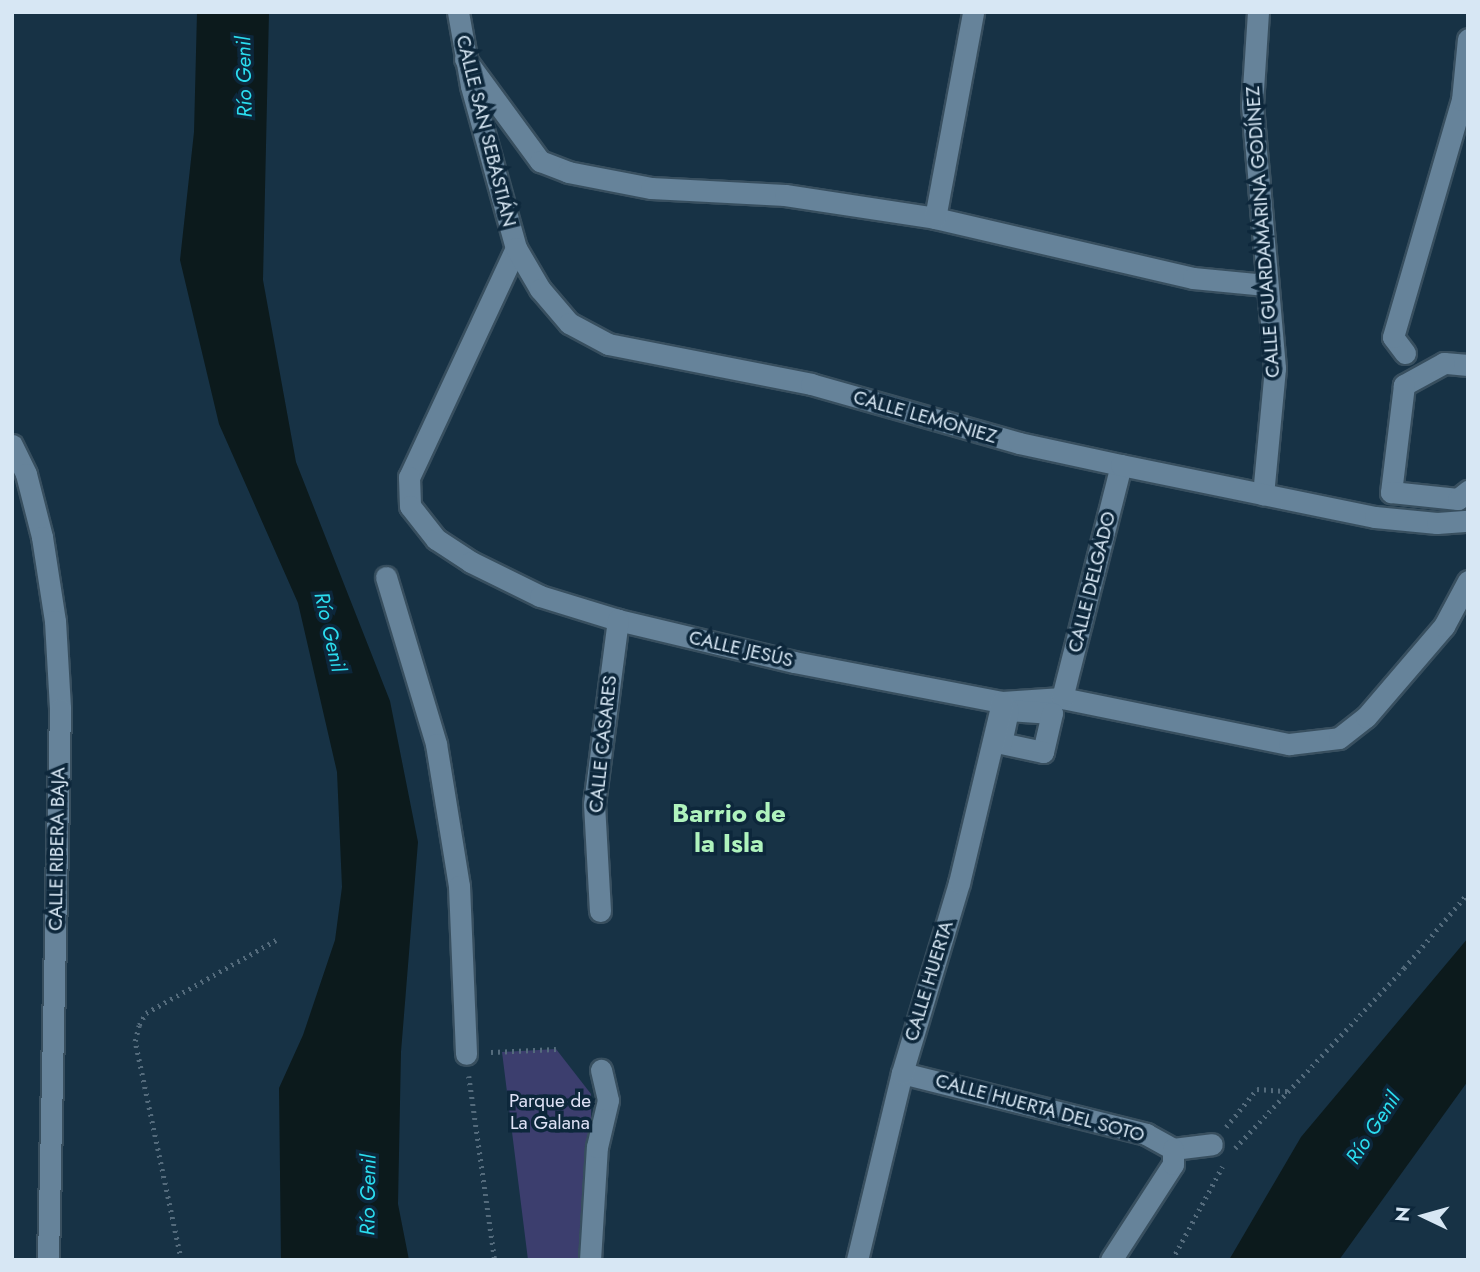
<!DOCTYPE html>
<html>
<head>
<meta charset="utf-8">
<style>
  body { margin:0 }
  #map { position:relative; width:1480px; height:1272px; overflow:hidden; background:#173245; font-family:Jost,sans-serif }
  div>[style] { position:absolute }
  .green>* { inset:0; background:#3c3e6e }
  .water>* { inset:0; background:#0c1a1c }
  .path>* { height:4.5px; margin-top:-2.25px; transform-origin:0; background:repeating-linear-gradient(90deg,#546b7c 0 2px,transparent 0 7px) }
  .roads { filter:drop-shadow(2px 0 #384f5f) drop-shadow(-2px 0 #384f5f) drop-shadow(0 2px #384f5f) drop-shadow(0 -2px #384f5f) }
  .street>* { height:21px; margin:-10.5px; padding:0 10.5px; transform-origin:10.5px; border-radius:10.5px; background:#66839a }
  .secondary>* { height:21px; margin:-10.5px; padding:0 10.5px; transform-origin:10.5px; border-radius:10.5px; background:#66839a }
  span { translate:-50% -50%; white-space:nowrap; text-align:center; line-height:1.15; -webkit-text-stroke:7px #0d273b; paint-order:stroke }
  .street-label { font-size:19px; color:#d7e7f4 }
  .park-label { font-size:19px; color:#dee1f5 }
  .water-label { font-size:21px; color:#2bddef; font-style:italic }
  .district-label { font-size:26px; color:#aff3bd; font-weight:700 }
  .frame { position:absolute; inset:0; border:14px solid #d7e7f4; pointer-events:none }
  .north { position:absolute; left:1389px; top:1181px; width:70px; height:70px; -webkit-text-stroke:5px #0d273b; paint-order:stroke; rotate:275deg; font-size:19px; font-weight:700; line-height:28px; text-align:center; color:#d7e7f4 }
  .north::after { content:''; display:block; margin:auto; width:24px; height:32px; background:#d7e7f4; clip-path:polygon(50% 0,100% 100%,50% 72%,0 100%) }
</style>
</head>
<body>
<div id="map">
  <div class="green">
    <i style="clip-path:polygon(556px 1049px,591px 1094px,592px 1260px,528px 1260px,502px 1052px)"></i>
  </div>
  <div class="water">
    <i style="clip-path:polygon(197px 12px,269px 12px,263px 280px,296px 462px,390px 701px,418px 842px,401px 1052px,398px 1204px,409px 1260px,281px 1260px,279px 1088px,303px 1035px,335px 940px,342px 887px,337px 772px,298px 603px,219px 424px,180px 260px,194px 132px)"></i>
    <i style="clip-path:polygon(1468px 938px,1468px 1081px,1339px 1260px,1229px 1260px,1301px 1137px)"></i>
  </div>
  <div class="path">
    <i style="left:491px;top:1052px;width:65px;rotate:-2.6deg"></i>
    <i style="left:469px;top:1076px;width:186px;rotate:82deg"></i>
    <i style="left:1226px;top:1127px;width:49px;rotate:-50.8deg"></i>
    <i style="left:1257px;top:1089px;width:32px;rotate:4deg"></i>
    <i style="left:1235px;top:1148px;width:247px;rotate:-46.8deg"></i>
    <i style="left:1404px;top:968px;width:99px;rotate:-49.5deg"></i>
    <i style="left:181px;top:1260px;width:224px;rotate:-101.9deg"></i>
    <i style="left:135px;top:1041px;width:16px;rotate:-76deg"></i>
    <i style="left:139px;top:1025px;width:14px;rotate:-60deg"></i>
    <i style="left:146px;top:1013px;width:149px;rotate:-29.3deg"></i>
    <i style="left:1172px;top:1260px;width:106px;rotate:-61.7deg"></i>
  </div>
  <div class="roads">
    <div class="street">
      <i style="left:1258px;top:12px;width:93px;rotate:93.7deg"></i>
      <i style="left:1252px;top:105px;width:264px;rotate:85deg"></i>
      <i style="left:1275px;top:368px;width:127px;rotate:95.4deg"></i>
      <i style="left:465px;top:59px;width:127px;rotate:53.7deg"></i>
      <i style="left:540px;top:161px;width:30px;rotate:21deg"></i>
      <i style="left:568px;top:172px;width:85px;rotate:10.9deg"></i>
      <i style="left:651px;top:188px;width:134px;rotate:3deg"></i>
      <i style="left:785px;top:195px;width:152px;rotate:8.7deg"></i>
      <i style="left:935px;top:218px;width:265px;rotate:13.1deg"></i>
      <i style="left:1193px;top:278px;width:73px;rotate:5.5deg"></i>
      <i style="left:935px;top:218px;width:209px;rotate:-79.5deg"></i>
      <i style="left:516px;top:248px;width:253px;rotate:115deg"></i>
      <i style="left:409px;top:477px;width:29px;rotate:88deg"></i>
      <i style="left:410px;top:506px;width:42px;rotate:51.8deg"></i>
      <i style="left:436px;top:539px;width:42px;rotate:33.3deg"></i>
      <i style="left:471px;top:562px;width:77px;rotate:26.2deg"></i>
      <i style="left:540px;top:596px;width:82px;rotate:17.1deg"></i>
      <i style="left:618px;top:620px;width:181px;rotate:13.4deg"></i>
      <i style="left:794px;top:662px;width:212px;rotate:10.9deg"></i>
      <i style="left:1002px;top:702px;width:60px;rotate:-3.8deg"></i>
      <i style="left:1062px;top:698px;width:232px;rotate:11.5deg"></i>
      <i style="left:1289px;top:744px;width:50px;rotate:-6.8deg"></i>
      <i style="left:1339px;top:738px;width:34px;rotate:-38deg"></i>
      <i style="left:1366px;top:717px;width:120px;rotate:-49.4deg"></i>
      <i style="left:1444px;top:626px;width:51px;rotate:-61.9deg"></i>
      <i style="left:1405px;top:353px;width:20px;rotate:-127deg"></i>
      <i style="left:1393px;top:337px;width:247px;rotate:-73.8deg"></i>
      <i style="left:1462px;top:100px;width:61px;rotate:-84.4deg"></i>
      <i style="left:1468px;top:365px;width:24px;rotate:-175deg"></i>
      <i style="left:1444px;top:363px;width:46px;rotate:151.2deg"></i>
      <i style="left:1404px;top:385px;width:108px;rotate:96.9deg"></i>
      <i style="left:1391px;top:492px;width:67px;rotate:6deg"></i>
      <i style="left:1458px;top:499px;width:13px;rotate:-39deg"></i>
      <i style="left:386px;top:577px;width:174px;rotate:73.3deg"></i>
      <i style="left:436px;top:744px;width:144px;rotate:80.8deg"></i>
      <i style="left:459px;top:886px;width:168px;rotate:87.6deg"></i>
      <i style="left:1062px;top:698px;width:240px;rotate:-75.8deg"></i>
      <i style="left:1008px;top:710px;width:44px;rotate:3.9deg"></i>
      <i style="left:1052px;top:713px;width:40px;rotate:103deg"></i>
      <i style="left:1043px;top:752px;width:43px;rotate:-167.9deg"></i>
      <i style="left:1001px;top:743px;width:34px;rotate:-78deg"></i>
      <i style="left:600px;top:911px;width:107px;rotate:-93.2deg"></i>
      <i style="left:594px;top:804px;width:186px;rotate:-82.6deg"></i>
      <i style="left:902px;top:1073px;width:252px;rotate:14deg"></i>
      <i style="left:1146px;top:1134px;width:31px;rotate:29deg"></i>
      <i style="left:1173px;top:1149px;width:39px;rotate:-7deg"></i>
      <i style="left:590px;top:1260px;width:113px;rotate:-86.5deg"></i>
      <i style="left:597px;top:1147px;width:48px;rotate:-76.8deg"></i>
      <i style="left:608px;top:1100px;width:31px;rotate:-103deg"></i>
      <i style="left:857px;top:1260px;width:192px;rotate:-76.5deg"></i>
      <i style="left:902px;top:1073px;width:198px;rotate:-73.3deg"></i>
      <i style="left:959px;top:883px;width:186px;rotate:-76.6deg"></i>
      <i style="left:1111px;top:1260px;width:114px;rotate:-57.1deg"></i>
      <i style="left:1173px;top:1164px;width:15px;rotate:-90deg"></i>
    </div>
    <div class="secondary">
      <i style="left:458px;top:12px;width:75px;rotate:80deg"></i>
      <i style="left:471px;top:86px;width:168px;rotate:74.5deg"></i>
      <i style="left:516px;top:248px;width:48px;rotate:59.7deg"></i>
      <i style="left:540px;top:289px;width:45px;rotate:49.5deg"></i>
      <i style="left:569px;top:323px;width:44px;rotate:28.3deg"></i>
      <i style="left:608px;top:344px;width:207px;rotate:11.1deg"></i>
      <i style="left:811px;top:384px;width:216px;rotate:15.8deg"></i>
      <i style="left:1019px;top:443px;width:104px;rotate:12.2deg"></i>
      <i style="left:1121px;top:465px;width:259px;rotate:11.6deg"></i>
      <i style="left:1375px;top:517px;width:62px;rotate:5.5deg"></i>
      <i style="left:1437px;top:523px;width:31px;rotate:-4deg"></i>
      <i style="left:12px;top:445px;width:32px;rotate:64deg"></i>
      <i style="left:26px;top:474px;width:65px;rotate:75.7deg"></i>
      <i style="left:42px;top:537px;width:85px;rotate:81.2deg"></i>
      <i style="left:55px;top:621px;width:88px;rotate:86.7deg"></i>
      <i style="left:60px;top:709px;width:551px;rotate:91.25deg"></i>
    </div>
  </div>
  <div class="street-label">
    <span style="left:486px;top:131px;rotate:76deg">CALLE SAN SEBASTIÁN</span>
    <span style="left:1263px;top:232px;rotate:-94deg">CALLE GUARDAMARINA GODÍNEZ</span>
    <span style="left:925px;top:417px;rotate:16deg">CALLE LEMONIEZ</span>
    <span style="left:1092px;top:582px;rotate:-76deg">CALLE DELGADO</span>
    <span style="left:741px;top:649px;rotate:13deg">CALLE JESÚS</span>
    <span style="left:603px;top:744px;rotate:-84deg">CALLE CASARES</span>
    <span style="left:57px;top:849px;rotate:-89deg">CALLE RIBERA BAJA</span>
    <span style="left:929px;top:981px;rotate:-73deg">CALLE HUERTA</span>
    <span style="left:1040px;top:1108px;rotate:15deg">CALLE HUERTA DEL SOTO</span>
  </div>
  <div class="park-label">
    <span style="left:550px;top:1112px">Parque de<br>La Galana</span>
  </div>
  <div class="water-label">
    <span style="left:244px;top:77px;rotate:-91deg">Río Genil</span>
    <span style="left:330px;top:632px;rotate:77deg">Río Genil</span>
    <span style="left:1373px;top:1128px;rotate:-57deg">Río Genil</span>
    <span style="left:368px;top:1195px;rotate:-89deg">Río Genil</span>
  </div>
  <div class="district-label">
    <span style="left:729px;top:829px">Barrio de<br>la Isla</span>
  </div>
  <div class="frame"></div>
  <div class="north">N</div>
</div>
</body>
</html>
